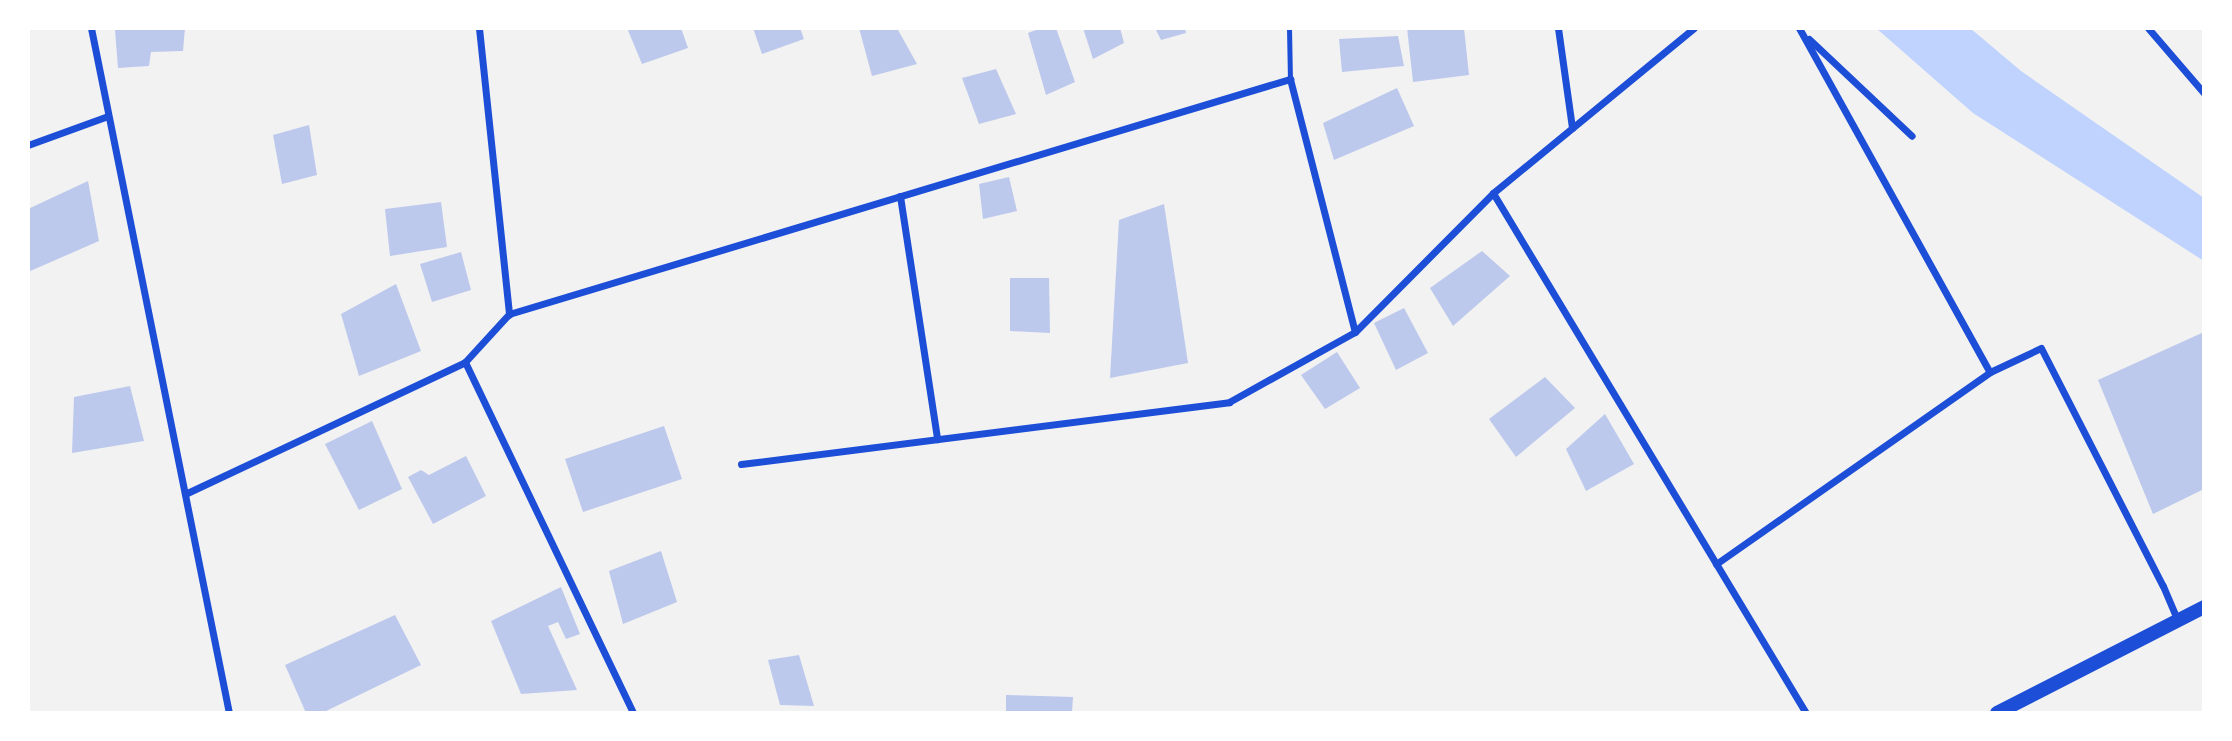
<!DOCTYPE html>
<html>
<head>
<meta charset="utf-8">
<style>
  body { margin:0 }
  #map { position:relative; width:2232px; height:741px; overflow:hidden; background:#f2f2f2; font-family:"Golos Text",sans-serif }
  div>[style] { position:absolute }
  .water>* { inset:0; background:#bfd3fe }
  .building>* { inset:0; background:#bdc9ec }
  .service>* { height:5px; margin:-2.5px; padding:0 2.5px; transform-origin:2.5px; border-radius:2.5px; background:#1d4ed8 }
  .minor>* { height:7px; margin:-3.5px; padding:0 3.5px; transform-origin:3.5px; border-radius:3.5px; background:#1d4ed8 }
  .secondary>* { height:14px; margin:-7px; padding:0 7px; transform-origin:7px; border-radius:7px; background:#1d4ed8 }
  span { translate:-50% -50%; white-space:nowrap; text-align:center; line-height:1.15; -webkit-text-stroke:6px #fff; paint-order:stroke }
  .frame { position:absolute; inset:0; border:30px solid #fff; pointer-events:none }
</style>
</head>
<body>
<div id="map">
  <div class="water">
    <i style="clip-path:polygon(1876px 28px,1970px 28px,2021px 71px,2204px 198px,2204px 261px,1973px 113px)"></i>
  </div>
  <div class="building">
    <i style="clip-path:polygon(142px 28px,185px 28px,183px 51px,151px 52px,149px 66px,118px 68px,115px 30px)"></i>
    <i style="clip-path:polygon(627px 28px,681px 28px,688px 48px,642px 64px)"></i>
    <i style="clip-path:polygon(753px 28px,800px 28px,804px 39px,762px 54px)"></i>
    <i style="clip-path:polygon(859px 28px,897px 28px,917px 64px,872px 76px)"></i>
    <i style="clip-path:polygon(1041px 28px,1056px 28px,1075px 82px,1046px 95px,1028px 33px)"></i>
    <i style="clip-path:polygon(1083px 28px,1120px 28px,1124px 43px,1093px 59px)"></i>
    <i style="clip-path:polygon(1155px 28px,1185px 28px,1186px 33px,1161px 40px)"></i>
    <i style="clip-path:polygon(1407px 28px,1464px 28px,1469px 75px,1413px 82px)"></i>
    <i style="clip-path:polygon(1398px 36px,1404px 66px,1342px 72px,1339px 39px)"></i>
    <i style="clip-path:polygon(996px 69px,1016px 114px,979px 124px,962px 78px)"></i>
    <i style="clip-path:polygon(1397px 88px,1414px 126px,1334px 160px,1323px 123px)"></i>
    <i style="clip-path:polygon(309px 125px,317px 175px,282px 184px,273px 135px)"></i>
    <i style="clip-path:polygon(1009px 177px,1017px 211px,983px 219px,979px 184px)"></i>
    <i style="clip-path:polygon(88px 181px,99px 241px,28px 272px,28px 209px)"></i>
    <i style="clip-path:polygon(441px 202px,447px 247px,390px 256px,385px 209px)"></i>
    <i style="clip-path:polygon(1164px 204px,1188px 363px,1110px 378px,1119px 220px)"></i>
    <i style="clip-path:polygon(1482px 251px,1510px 276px,1453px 326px,1430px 288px)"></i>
    <i style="clip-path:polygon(461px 252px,471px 290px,432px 302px,420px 264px)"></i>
    <i style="clip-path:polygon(1010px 278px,1049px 278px,1050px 333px,1010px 331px)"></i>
    <i style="clip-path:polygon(396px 284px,421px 351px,359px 376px,341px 314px)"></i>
    <i style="clip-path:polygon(1404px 308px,1428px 353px,1396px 370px,1374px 323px)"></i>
    <i style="clip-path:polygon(2204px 332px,2204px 489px,2153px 514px,2098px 380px)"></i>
    <i style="clip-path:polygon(1337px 352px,1360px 388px,1325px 409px,1301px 375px)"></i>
    <i style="clip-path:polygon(1545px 377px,1575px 408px,1516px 457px,1489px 419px)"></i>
    <i style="clip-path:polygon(130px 386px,144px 441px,72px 453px,74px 397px)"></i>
    <i style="clip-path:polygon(1605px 414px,1634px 464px,1586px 491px,1566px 449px)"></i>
    <i style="clip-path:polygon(372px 421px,402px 489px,359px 510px,325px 444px)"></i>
    <i style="clip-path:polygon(664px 426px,682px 479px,583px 512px,565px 459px)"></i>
    <i style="clip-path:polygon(466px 456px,486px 496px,433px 524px,408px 477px,421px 470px,429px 475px)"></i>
    <i style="clip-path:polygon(661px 551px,677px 602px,623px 624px,609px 571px)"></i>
    <i style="clip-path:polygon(561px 587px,580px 634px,566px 639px,558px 622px,548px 626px,577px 690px,521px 694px,491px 621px)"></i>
    <i style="clip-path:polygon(395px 615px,421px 665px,322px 713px,306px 713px,285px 665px)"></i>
    <i style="clip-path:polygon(799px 655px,814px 706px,780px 705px,768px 660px)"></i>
    <i style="clip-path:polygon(1006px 695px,1073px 697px,1072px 713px,1006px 713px)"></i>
  </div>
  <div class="service">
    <i style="left:1289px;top:28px;width:51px;rotate:88.9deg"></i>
  </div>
  <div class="minor">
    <i style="left:91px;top:28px;width:699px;rotate:78.61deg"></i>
    <i style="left:479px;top:28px;width:288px;rotate:84deg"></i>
    <i style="left:1558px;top:28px;width:101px;rotate:82deg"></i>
    <i style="left:1799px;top:28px;width:393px;rotate:61deg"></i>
    <i style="left:2148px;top:28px;width:86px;rotate:49.3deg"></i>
    <i style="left:1809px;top:39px;width:141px;rotate:43.3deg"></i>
    <i style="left:28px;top:145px;width:85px;rotate:-19.9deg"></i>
    <i style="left:1493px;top:193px;width:607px;rotate:58.96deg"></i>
    <i style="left:900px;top:196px;width:246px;rotate:81.3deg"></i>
    <i style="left:465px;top:362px;width:389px;rotate:64.4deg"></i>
    <i style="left:741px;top:464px;width:492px;rotate:-7.2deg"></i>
    <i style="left:1229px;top:402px;width:144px;rotate:-29.1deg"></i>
    <i style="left:1355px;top:332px;width:196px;rotate:-45.2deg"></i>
    <i style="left:1493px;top:193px;width:260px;rotate:-39.4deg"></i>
    <i style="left:185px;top:494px;width:310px;rotate:-25.2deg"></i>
    <i style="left:465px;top:362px;width:65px;rotate:-47.5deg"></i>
    <i style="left:509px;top:314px;width:816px;rotate:-16.75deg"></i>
    <i style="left:1290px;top:79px;width:261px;rotate:75.6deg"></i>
    <i style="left:1716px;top:564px;width:335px;rotate:-35deg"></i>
    <i style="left:1990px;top:372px;width:56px;rotate:-25.2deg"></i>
    <i style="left:2041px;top:348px;width:267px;rotate:62.9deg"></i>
    <i style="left:2163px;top:586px;width:39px;rotate:67deg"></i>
  </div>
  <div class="secondary">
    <i style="left:1997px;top:713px;width:233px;rotate:-27.1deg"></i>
  </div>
  <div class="frame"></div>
</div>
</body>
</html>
